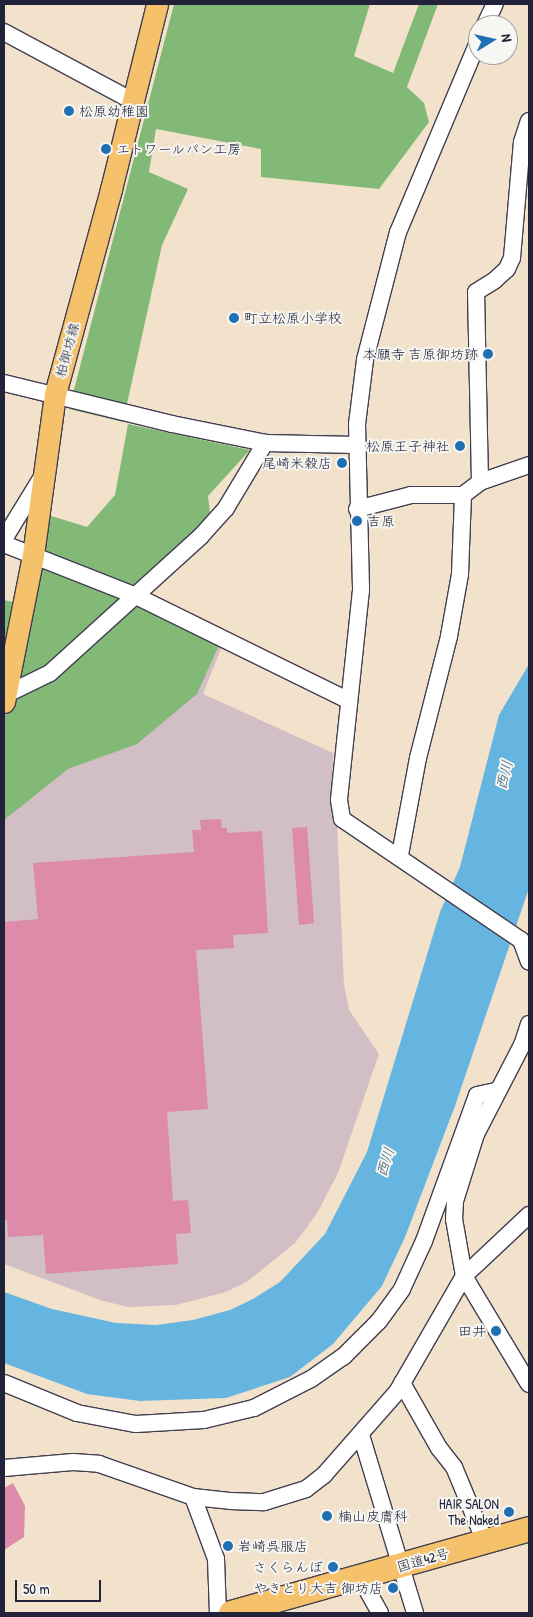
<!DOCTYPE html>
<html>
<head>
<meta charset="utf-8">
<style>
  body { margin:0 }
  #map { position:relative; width:533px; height:1617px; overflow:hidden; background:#f3e2cb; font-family:"Patrick Hand","Klee One",sans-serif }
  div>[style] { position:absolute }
  .industrial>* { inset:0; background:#d2bec5 }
  .forest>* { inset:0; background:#83b976 }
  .water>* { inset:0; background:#65b5e0 }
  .building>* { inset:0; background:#dd8ba8 }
  .roads { filter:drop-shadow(1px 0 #413f51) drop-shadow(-1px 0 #413f51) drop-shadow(0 1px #413f51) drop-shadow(0 -1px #413f51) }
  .minor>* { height:16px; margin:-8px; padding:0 8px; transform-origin:8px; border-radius:8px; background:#fff }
  .major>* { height:21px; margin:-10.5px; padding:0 10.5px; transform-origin:10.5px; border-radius:10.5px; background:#f5c16b }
  .highway>* { height:24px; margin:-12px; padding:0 12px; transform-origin:12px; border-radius:12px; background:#f5c16b }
  .dots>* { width:14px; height:14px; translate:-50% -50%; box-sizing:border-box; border:2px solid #f6f6f2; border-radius:50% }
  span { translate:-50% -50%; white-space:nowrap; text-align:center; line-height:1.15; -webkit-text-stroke:4px #f6f6f2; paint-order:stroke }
  .poi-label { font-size:14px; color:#22223b }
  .left { translate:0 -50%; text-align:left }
  .right { translate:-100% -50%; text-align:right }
  .street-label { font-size:14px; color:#22223b }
  .water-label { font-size:15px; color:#395575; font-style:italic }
  .frame { position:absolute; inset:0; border:5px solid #22223b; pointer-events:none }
  .north { position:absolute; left:468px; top:15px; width:50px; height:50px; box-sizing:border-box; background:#f6f6f2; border:1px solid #a1a1a9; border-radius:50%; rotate:81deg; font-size:14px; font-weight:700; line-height:20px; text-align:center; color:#22223b }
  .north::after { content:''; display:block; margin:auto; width:18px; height:22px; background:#1f6fb2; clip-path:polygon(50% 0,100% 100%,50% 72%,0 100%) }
  .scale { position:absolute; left:15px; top:1580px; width:86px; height:22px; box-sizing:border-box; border:2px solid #22223b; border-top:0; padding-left:6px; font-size:15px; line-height:18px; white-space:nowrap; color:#22223b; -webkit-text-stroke:4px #f6f6f2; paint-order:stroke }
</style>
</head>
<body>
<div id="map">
  <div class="industrial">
    <i style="clip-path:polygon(37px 559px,222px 646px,203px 694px,333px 753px,332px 807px,337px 823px,344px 984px,349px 1010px,379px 1054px,338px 1173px,316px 1215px,295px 1243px,248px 1281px,226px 1292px,176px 1305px,129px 1307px,103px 1301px,4px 1264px,4px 718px)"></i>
  </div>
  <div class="forest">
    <i style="clip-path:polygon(174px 4px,370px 4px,354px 56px,393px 73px,419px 4px,438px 4px,407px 87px,424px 103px,429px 122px,379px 189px,261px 177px,261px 149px,156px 129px,149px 172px,188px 189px,162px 245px,123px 422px,69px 409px)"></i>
    <i style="clip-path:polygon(128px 424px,250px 450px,208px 496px,211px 521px,127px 597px,220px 643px,197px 694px,137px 744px,68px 769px,4px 820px,4px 600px,33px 607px,48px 515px,87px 527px,115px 495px)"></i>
  </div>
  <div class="water">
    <i style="clip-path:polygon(529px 664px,529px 888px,455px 1106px,405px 1237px,382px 1286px,333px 1344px,290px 1377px,226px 1398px,140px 1401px,87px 1394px,4px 1363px,4px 1292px,52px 1309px,116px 1323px,156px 1325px,193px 1320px,230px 1310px,253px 1299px,280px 1282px,325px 1234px,367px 1152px,440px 912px,460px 867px,499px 715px)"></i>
  </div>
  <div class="building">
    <i style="clip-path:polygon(221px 819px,222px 828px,227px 828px,227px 833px,262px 831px,268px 933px,233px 935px,234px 948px,196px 950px,208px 1109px,167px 1112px,173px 1201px,188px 1200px,191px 1233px,176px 1234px,178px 1264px,46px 1274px,43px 1235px,8px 1237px,7px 1220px,4px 1220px,4px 922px,38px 919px,33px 863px,194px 852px,192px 830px,201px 830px,200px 820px)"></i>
    <i style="clip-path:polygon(307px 827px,314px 923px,299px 925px,292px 828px)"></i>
    <i style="clip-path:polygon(13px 1483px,25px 1506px,24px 1537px,4px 1550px,4px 1488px)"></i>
  </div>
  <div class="roads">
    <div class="minor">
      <i style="left:485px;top:25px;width:23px;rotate:-65deg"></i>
      <i style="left:4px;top:32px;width:144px;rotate:28.2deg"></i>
      <i style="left:478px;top:42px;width:206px;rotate:112.8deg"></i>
      <i style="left:398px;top:232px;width:132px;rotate:104.5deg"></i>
      <i style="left:365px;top:360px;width:64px;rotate:97.1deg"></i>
      <i style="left:357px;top:424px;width:166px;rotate:88.6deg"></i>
      <i style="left:361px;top:590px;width:211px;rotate:96deg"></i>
      <i style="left:339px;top:800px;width:19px;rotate:81deg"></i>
      <i style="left:342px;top:819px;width:216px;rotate:34.1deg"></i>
      <i style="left:521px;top:940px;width:23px;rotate:70deg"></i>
      <i style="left:4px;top:383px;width:173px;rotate:13.7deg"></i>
      <i style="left:172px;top:424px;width:95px;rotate:11.5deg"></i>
      <i style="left:265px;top:443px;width:92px;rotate:1.2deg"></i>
      <i style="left:480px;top:482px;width:190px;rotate:-91.2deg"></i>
      <i style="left:476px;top:292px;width:22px;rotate:-32deg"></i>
      <i style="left:495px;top:280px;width:16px;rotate:-43deg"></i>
      <i style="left:507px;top:269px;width:12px;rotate:-66deg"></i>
      <i style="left:512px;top:258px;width:116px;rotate:-85.1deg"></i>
      <i style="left:522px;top:142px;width:22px;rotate:-72deg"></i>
      <i style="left:357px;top:509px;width:56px;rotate:-14.5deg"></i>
      <i style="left:411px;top:495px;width:52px"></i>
      <i style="left:463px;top:495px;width:21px;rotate:-37deg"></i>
      <i style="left:480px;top:482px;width:52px;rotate:-19.1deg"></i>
      <i style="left:4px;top:539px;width:73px;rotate:-58.5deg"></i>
      <i style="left:4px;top:544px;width:142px;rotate:21.5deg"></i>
      <i style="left:136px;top:596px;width:237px;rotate:26.2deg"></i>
      <i style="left:7px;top:694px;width:48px;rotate:-26deg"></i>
      <i style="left:50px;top:673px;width:204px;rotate:-42.2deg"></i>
      <i style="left:201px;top:536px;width:38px;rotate:-48deg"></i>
      <i style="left:226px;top:508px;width:76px;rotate:-59deg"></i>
      <i style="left:400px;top:855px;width:99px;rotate:-79.5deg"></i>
      <i style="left:418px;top:758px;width:126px;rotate:-75.7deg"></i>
      <i style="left:449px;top:636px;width:63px;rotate:-79.9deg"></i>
      <i style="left:460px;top:574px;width:79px;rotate:-87.8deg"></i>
      <i style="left:529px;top:1024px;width:22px;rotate:108deg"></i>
      <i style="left:522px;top:1045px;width:100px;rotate:117.3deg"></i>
      <i style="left:476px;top:1134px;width:70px;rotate:107.4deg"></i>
      <i style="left:455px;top:1201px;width:18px;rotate:93deg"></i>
      <i style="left:454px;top:1219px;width:58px;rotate:80deg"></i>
      <i style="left:464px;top:1276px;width:126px;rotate:59deg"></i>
      <i style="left:4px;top:1383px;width:79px;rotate:22.3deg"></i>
      <i style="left:77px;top:1413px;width:60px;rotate:10.6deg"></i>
      <i style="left:136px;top:1424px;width:68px;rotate:-3.4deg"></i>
      <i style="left:204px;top:1420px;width:51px;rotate:-13.5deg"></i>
      <i style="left:254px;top:1408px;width:64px;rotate:-27deg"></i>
      <i style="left:311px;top:1379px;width:39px;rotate:-35deg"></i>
      <i style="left:343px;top:1357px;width:51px;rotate:-45deg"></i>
      <i style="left:379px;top:1321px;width:39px;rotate:-54deg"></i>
      <i style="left:402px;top:1289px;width:53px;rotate:-65.4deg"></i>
      <i style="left:424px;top:1241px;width:155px;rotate:-70deg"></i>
      <i style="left:477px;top:1095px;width:19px;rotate:-12deg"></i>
      <i style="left:402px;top:1383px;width:75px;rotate:60.4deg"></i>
      <i style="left:439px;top:1448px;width:24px;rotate:52deg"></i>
      <i style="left:454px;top:1467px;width:81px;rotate:67.5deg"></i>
      <i style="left:361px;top:1435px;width:186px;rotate:73.1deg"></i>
      <i style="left:4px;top:1468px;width:69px;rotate:-5deg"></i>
      <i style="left:73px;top:1462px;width:26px;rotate:4deg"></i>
      <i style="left:99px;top:1464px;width:100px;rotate:19.3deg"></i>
      <i style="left:193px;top:1497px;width:37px;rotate:6deg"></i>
      <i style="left:230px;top:1501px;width:34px;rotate:2deg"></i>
      <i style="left:264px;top:1502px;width:44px;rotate:-17.2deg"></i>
      <i style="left:306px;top:1489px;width:23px;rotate:-38deg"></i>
      <i style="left:324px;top:1475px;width:111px;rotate:-48.7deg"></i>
      <i style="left:397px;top:1392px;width:134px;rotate:-60deg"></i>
      <i style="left:464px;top:1276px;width:89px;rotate:-43.2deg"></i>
      <i style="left:193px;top:1497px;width:66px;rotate:69.6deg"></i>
      <i style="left:216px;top:1559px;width:54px;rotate:87.9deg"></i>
      <i style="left:360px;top:1577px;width:41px;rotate:60.9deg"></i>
    </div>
    <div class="major">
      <i style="left:4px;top:702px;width:150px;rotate:-78.8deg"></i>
      <i style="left:33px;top:555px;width:162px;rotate:-82.2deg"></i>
      <i style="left:55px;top:394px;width:213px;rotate:-74.7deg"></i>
      <i style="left:111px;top:189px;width:191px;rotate:-76deg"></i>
    </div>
    <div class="highway">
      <i style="left:231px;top:1613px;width:310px;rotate:-15.7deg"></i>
    </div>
  </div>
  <div class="dots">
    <i style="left:69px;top:111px;background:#1f6fb2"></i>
    <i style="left:106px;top:149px;background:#1f6fb2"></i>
    <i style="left:234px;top:318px;background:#1f6fb2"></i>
    <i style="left:488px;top:354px;background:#1f6fb2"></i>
    <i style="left:460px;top:446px;background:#1f6fb2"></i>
    <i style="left:342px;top:463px;background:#1f6fb2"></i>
    <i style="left:357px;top:521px;background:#1f6fb2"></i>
    <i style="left:496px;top:1331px;background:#1f6fb2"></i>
    <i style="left:509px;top:1512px;background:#1f6fb2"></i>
    <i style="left:327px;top:1516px;background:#1f6fb2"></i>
    <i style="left:228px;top:1546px;background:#1f6fb2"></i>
    <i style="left:333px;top:1567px;background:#1f6fb2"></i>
    <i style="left:393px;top:1588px;background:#1f6fb2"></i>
  </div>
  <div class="poi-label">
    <span class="left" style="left:79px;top:111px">松原幼稚園</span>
    <span class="left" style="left:116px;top:149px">エトワールパン工房</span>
    <span class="left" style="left:244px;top:318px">町立松原小学校</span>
    <span class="right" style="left:478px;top:354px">本願寺 吉原御坊跡</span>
    <span class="right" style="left:450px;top:446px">松原王子神社</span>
    <span class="right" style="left:332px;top:463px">尾崎米穀店</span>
    <span class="left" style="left:367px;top:521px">吉原</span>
    <span class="right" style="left:486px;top:1331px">田井</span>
    <span class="right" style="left:499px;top:1512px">HAIR SALON<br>The Naked</span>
    <span class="left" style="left:338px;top:1516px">楠山皮膚科</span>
    <span class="left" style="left:238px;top:1546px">岩崎呉服店</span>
    <span class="right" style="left:323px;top:1567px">さくらんぼ</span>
    <span class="right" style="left:383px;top:1588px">やきとり大吉 御坊店</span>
  </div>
  <div class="street-label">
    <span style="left:67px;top:350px;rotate:-75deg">柏御坊線</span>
    <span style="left:423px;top:1560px;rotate:-16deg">国道42号</span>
  </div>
  <div class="water-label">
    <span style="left:504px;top:775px;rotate:-77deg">西川</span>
    <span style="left:385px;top:1162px;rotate:-72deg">西川</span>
  </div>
  <div class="frame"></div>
  <div class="north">N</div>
  <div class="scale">50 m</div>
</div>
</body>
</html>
